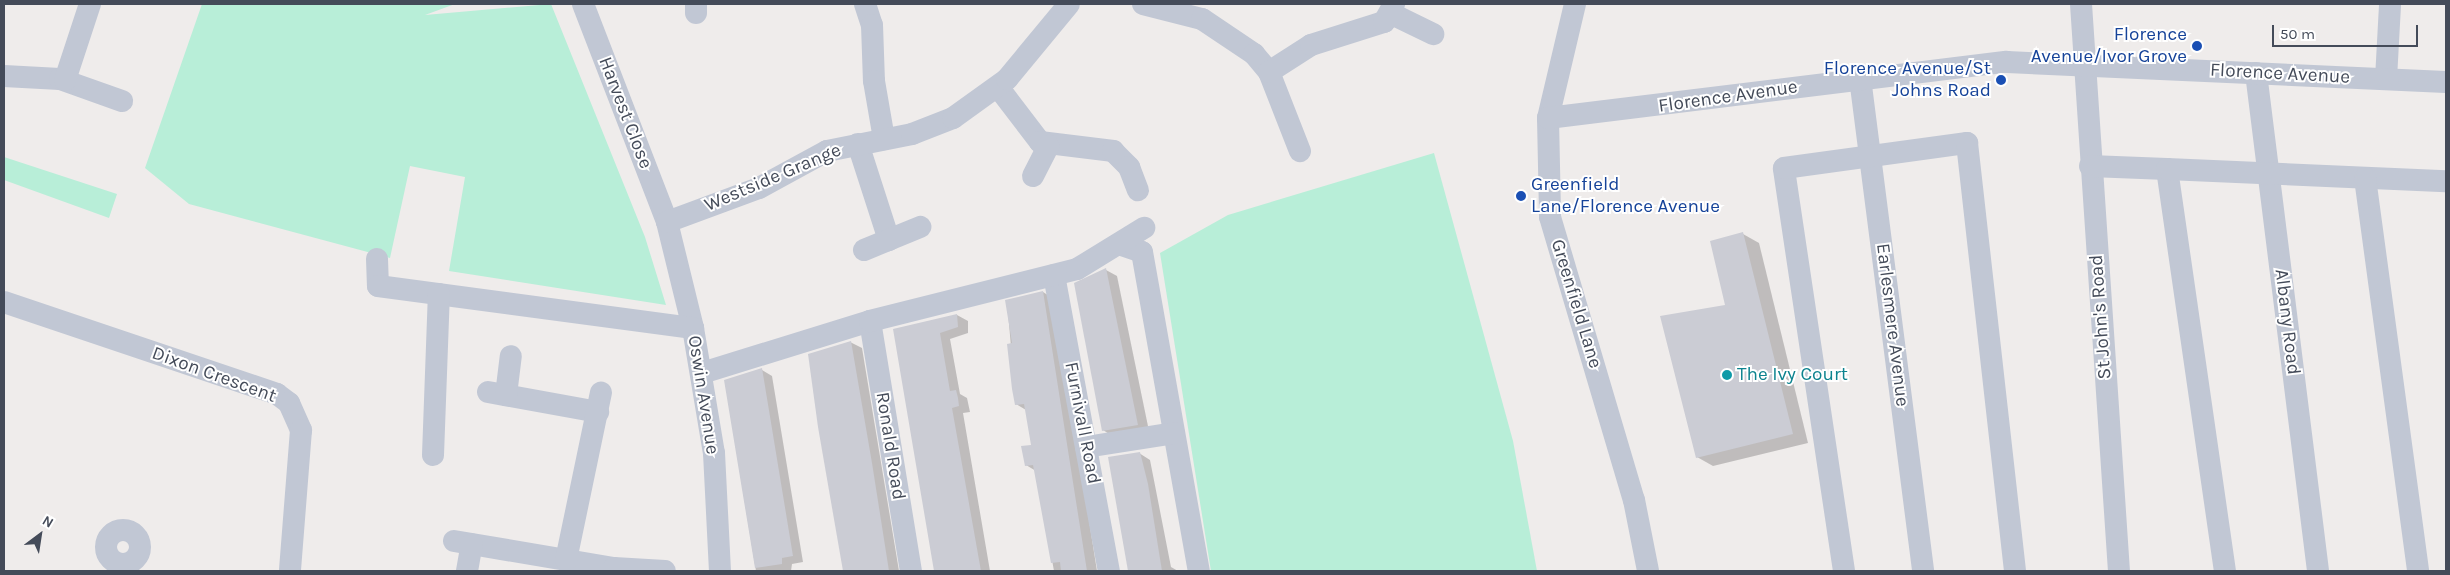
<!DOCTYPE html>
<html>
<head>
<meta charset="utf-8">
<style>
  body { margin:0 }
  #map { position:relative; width:2450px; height:575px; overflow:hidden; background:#efeceb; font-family:Karla,sans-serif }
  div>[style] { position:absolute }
  .green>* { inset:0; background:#b8eed8 }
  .shadow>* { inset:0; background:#0003 }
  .building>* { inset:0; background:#cbccd4 }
  .minor>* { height:22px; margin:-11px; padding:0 11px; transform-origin:11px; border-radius:11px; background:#c1c7d4 }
  .minor>.ring { margin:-11px; padding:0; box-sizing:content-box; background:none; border:22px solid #c1c7d4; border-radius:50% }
  .dots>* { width:14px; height:14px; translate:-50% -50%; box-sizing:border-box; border:2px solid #fff; border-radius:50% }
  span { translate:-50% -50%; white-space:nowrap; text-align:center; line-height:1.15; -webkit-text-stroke:4px #fff; paint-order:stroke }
  .transit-label { font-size:19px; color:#164399 }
  .right { translate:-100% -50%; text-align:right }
  .left { translate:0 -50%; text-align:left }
  .street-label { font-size:19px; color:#444b59 }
  .culture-label { font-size:19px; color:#0d838f }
  .frame { position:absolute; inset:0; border:5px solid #444b59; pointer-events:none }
  .north { position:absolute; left:15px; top:510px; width:50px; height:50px; -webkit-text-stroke:4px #fff; paint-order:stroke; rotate:31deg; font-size:14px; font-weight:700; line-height:20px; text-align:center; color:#444b59 }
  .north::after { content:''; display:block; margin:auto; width:18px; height:22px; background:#444b59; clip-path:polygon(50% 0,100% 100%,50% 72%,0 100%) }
  .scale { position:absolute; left:2272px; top:25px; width:146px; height:22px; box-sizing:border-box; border:2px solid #444b59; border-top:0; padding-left:6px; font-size:15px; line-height:18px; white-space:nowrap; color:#444b59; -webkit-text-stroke:4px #fff; paint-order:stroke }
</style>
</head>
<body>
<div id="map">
  <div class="green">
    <i style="clip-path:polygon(202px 4px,455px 4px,425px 15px,551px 4px,645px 237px,666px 305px,449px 271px,465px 177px,410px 166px,390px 258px,189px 204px,145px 168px)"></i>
    <i style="clip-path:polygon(1434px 153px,1513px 441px,1537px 571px,1211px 571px,1160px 253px,1228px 215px)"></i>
    <i style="clip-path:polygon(4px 157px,117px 194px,109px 218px,4px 180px)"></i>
  </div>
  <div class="shadow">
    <i style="clip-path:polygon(1743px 234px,1759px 243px,1808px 443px,1713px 466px,1697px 457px)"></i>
    <i style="clip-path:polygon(1106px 270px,1117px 276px,1149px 431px,1114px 437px,1103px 430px)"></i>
    <i style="clip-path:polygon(1043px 292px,1054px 299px,1097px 571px,1054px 571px,1036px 471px,1026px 465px,1032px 446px,1026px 410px,1016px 404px,1007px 301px)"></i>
    <i style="clip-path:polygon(957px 315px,968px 321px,968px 333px,950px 339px,960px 394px,967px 398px,970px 412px,963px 413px,990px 571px,936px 571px,894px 330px)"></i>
    <i style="clip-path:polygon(850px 342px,862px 348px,899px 571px,845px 571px,810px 355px)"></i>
    <i style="clip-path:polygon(762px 370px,772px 376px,803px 562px,792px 564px,791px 571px,756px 571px,725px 381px)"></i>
    <i style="clip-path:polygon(1139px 453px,1150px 460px,1171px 567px,1178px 571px,1129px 571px,1109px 458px)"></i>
  </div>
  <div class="building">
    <i style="clip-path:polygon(1743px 232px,1793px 434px,1696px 458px,1660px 316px,1725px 305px,1710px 241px)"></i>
    <i style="clip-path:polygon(1106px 268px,1138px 425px,1102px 431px,1074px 283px)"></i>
    <i style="clip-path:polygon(1043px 291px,1075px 495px,1087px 571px,1061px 571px,1060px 562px,1051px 563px,1033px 465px,1025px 466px,1021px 446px,1031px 445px,1024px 404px,1015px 405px,1012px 389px,1007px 344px,1012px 343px,1005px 300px)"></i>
    <i style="clip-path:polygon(957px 314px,958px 327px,940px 333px,950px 391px,956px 390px,958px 398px,959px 406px,952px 408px,981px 571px,934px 571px,893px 329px)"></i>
    <i style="clip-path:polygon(851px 341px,872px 463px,889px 571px,843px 571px,818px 427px,808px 354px)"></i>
    <i style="clip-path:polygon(762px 368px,793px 556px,782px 558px,782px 564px,755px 568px,724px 380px)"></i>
    <i style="clip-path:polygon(1140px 452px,1148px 484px,1162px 571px,1128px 571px,1108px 457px)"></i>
  </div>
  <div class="minor">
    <i style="left:583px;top:4px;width:234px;rotate:68.9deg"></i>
    <i style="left:667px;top:222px;width:109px;rotate:76.2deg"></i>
    <i style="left:693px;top:328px;width:127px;rotate:80.5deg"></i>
    <i style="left:714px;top:453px;width:118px;rotate:87.1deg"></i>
    <i style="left:865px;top:4px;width:22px;rotate:72deg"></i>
    <i style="left:872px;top:25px;width:56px;rotate:88deg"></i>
    <i style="left:874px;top:81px;width:59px;rotate:80.2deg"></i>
    <i style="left:1143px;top:4px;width:61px;rotate:14.3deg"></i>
    <i style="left:1202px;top:19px;width:63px;rotate:33.9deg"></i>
    <i style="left:1254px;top:54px;width:23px;rotate:50deg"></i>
    <i style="left:1269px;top:72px;width:85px;rotate:68.6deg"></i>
    <i style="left:1575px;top:4px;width:117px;rotate:103.3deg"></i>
    <i style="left:1548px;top:118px;width:99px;rotate:88.8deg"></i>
    <i style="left:1550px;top:217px;width:295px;rotate:73.5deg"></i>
    <i style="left:1634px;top:500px;width:72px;rotate:78.8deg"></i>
    <i style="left:2081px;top:4px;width:568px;rotate:86.17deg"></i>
    <i style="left:696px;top:13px;width:9px;rotate:-90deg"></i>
    <i style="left:1392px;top:14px;width:46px;rotate:26deg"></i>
    <i style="left:1269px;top:72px;width:50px;rotate:-32.7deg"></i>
    <i style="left:1311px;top:45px;width:77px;rotate:-17.5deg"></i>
    <i style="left:1384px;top:22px;width:21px;rotate:-61deg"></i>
    <i style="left:2256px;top:73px;width:502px;rotate:82.9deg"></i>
    <i style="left:4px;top:76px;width:56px;rotate:3.1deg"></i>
    <i style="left:60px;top:79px;width:66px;rotate:19.5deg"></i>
    <i style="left:1860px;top:78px;width:497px;rotate:82.7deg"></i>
    <i style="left:2386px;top:79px;width:75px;rotate:-86.9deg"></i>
    <i style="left:65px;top:80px;width:80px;rotate:-71.8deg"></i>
    <i style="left:998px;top:87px;width:69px;rotate:52.6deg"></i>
    <i style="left:1040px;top:142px;width:74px;rotate:7deg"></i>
    <i style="left:1113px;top:151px;width:23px;rotate:45deg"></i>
    <i style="left:1129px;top:167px;width:25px;rotate:69deg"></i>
    <i style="left:1548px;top:118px;width:462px;rotate:-7deg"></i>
    <i style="left:2007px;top:62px;width:439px;rotate:2.6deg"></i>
    <i style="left:858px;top:144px;width:101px;rotate:72.1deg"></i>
    <i style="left:2090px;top:166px;width:77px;rotate:2.2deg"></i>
    <i style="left:2167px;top:169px;width:406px;rotate:81.8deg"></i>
    <i style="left:2167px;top:169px;width:279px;rotate:2.5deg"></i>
    <i style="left:1033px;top:176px;width:34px;rotate:-63deg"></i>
    <i style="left:2365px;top:178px;width:397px;rotate:82.3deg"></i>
    <i style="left:667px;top:222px;width:98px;rotate:-20.3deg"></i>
    <i style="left:759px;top:188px;width:77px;rotate:-28.6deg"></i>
    <i style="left:827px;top:151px;width:87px;rotate:-11.3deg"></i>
    <i style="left:912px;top:134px;width:44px;rotate:-21.3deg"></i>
    <i style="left:953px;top:118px;width:67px;rotate:-35.8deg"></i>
    <i style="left:1007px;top:79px;width:97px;rotate:-50.4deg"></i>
    <i style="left:1119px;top:244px;width:24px;rotate:19deg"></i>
    <i style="left:1142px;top:252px;width:324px;rotate:79.9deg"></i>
    <i style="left:864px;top:250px;width:61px;rotate:-22.3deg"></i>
    <i style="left:377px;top:259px;width:27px;rotate:88deg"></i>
    <i style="left:378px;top:286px;width:318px;rotate:7.6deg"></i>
    <i style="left:1054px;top:275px;width:301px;rotate:79.5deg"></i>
    <i style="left:4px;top:302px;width:288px;rotate:18.6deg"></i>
    <i style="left:277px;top:394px;width:15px;rotate:37deg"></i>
    <i style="left:289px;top:403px;width:30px;rotate:66deg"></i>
    <i style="left:301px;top:430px;width:141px;rotate:94.5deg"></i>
    <i style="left:870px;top:321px;width:253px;rotate:80.7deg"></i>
    <i style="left:702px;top:373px;width:176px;rotate:-17.2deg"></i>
    <i style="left:870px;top:321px;width:213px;rotate:-14.1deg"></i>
    <i style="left:1077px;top:269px;width:79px;rotate:-31.5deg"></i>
    <i style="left:488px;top:392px;width:112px;rotate:10.3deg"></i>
    <i style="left:506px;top:395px;width:39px;rotate:-83deg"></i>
    <i style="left:1086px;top:447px;width:89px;rotate:-9deg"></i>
    <i style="left:433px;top:455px;width:161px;rotate:-87.9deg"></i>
    <i class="ring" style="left:106px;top:530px;width:12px;height:12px"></i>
    <i style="left:454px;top:541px;width:162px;rotate:9.6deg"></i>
    <i style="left:614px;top:568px;width:51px;rotate:3.4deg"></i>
    <i style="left:566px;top:560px;width:171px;rotate:-78.2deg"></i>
    <i style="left:467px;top:571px;width:27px;rotate:-80deg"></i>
    <i style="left:1844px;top:571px;width:407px;rotate:-98.5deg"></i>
    <i style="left:1784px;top:168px;width:185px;rotate:-7.8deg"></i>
    <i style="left:1967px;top:143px;width:431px;rotate:83.6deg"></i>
  </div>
  <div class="dots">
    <i style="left:2197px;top:46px;background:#1a4fb4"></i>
    <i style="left:2001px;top:80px;background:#1a4fb4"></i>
    <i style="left:1521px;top:196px;background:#1a4fb4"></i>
    <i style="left:1727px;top:375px;background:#0f9aa8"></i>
  </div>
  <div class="transit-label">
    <span class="right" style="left:2187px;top:46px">Florence<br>Avenue/Ivor Grove</span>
    <span class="right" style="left:1991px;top:80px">Florence Avenue/St<br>Johns Road</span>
    <span class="left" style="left:1531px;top:196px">Greenfield<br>Lane/Florence Avenue</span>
  </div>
  <div class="street-label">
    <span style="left:2280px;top:74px;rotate:3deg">Florence Avenue</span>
    <span style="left:1728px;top:97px;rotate:-8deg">Florence Avenue</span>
    <span style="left:625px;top:113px;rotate:69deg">Harvest Close</span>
    <span style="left:773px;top:178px;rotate:-23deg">Westside Grange</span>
    <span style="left:1576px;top:304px;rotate:73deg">Greenfield Lane</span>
    <span style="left:2101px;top:317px;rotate:-94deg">St John's Road</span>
    <span style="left:2287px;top:322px;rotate:83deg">Albany Road</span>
    <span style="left:1892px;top:325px;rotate:83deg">Earlesmere Avenue</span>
    <span style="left:214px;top:375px;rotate:20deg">Dixon Crescent</span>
    <span style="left:703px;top:395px;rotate:81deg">Oswin Avenue</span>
    <span style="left:1082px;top:423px;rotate:79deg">Furnivall Road</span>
    <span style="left:890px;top:446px;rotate:81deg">Ronald Road</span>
  </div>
  <div class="culture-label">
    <span class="left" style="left:1737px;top:375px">The Ivy Court</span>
  </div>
  <div class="frame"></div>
  <div class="north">N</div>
  <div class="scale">50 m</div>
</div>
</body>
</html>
